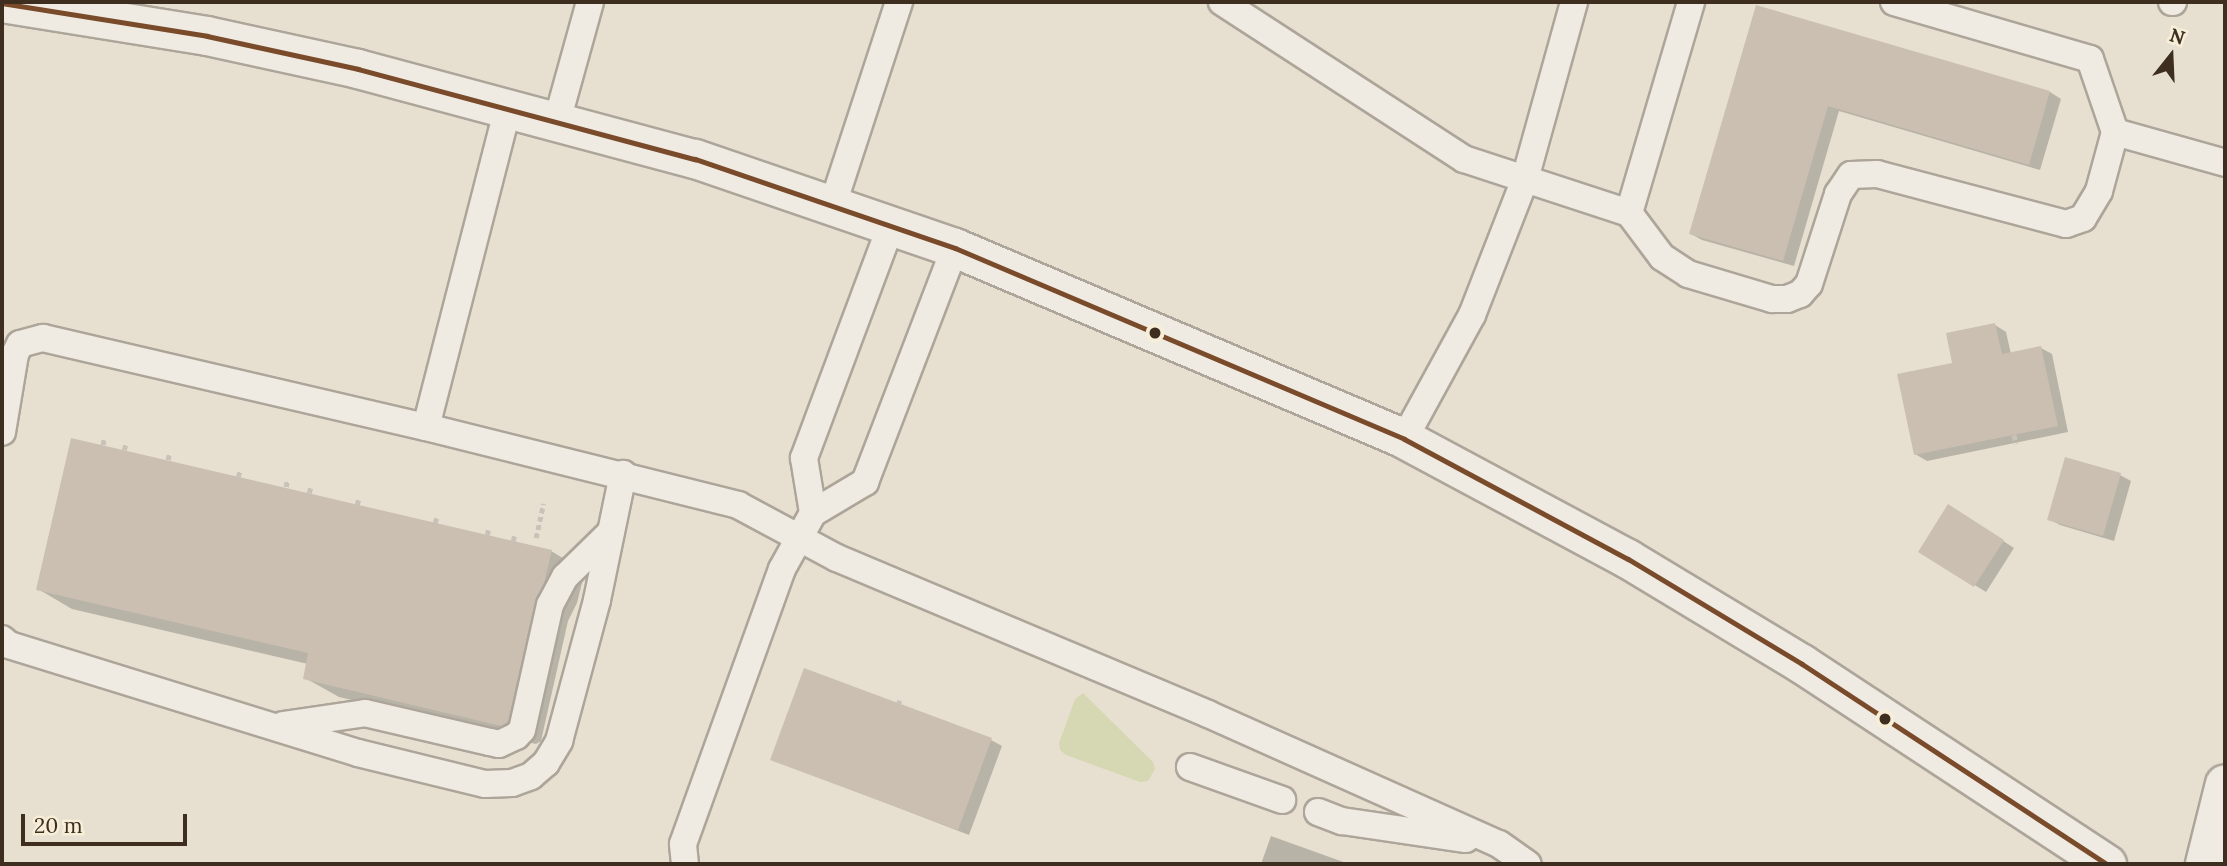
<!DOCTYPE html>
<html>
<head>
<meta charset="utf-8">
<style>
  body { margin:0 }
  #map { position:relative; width:2227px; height:866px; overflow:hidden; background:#e7e0d1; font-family:Lora,serif }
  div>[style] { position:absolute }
  .green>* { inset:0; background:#d6d7b3 }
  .shadow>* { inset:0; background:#0003 }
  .building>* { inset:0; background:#cbbfb2 }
  .path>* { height:4.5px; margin-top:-2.25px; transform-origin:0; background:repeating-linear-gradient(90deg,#c8c2b9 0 5px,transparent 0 8.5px) }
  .roads { filter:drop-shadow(2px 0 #ada599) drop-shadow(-2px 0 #ada599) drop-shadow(0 2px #ada599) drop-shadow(0 -2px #ada599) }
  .lane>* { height:26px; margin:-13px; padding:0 13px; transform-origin:13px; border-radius:13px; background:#efebe3 }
  .secondary>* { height:38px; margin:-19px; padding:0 19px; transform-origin:19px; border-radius:19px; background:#efebe3 }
  .bus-1>* { height:5px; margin:-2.5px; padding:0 2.5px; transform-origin:2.5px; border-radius:2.5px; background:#7a4b2a }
  .dots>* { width:19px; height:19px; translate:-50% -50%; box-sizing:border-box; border:4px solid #f7eed8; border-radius:50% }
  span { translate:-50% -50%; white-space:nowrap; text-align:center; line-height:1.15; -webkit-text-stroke:5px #f7eed8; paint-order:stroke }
  .frame { position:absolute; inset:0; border:4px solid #3d2e20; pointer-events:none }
  .north { position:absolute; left:2136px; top:21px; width:70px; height:70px; -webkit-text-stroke:5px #f7eed8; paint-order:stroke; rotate:18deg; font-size:19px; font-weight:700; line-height:28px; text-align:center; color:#3d2e20 }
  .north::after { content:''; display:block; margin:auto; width:24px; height:32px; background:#3d2e20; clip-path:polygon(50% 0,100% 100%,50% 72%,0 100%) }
  .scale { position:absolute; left:21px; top:814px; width:166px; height:32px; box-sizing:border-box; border:4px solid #3d2e20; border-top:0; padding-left:9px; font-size:21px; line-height:24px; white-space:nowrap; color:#3d2e20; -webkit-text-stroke:5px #f7eed8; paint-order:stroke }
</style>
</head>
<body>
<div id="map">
  <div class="green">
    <i style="clip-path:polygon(1083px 693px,1153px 762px,1155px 769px,1148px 781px,1140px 782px,1066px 755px,1060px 750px,1059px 743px,1075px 699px)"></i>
  </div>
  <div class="shadow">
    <i style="clip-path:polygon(1757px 7px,2050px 92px,2061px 99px,2040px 170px,1839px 111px,1794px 266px,1702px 240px,1691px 234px)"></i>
    <i style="clip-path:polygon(1995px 325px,2006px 332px,2011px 354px,2041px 348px,2052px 354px,2068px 432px,1927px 461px,1915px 454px,1954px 365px)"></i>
    <i style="clip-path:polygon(2066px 459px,2120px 475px,2131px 481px,2114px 541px,2060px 525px,2049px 519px)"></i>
    <i style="clip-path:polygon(1960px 513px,2014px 548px,1986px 592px,1920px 551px)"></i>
    <i style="clip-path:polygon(551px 551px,585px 571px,577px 603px,568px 621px,541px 741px,536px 744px,339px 697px,305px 678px,308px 664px,72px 609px,38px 589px)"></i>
    <i style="clip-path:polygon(991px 740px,1002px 746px,969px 835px,772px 759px)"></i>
    <i style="clip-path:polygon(1271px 836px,1349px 864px,1261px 864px)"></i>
  </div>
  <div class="building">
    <i style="clip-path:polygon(1756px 5px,2050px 91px,2029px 165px,1828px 106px,1783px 261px,1689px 234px)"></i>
    <i style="clip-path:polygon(1995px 323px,2002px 354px,2041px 346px,2058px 426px,1914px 455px,1897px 374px,1952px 363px,1946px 333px)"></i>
    <i style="clip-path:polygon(71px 438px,552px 550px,544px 583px,535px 602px,508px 722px,501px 726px,303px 679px,308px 653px,36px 590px)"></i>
    <i style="clip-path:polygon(2065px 457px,2121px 473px,2103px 536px,2047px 520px)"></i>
    <i style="clip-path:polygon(1948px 504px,2004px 540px,1974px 587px,1918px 552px)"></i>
    <i style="clip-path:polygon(804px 668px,992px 738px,958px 830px,770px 760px)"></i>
  </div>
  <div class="path">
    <i style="left:2014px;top:435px;width:9px;rotate:72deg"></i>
    <i style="left:103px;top:445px;width:7px;rotate:-82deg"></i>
    <i style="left:124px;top:450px;width:7px;rotate:-74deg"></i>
    <i style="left:168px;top:460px;width:6px;rotate:-81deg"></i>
    <i style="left:238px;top:477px;width:7px;rotate:-74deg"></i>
    <i style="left:286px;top:487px;width:7px;rotate:-82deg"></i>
    <i style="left:309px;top:493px;width:7px;rotate:-74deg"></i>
    <i style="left:357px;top:505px;width:8px;rotate:-76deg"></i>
    <i style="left:435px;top:523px;width:8px;rotate:-76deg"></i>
    <i style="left:487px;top:535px;width:8px;rotate:-76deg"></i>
    <i style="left:536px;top:538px;width:35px;rotate:-78deg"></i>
    <i style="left:513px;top:541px;width:8px;rotate:-76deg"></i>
    <i style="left:898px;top:704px;width:4px;rotate:-63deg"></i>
  </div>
  <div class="roads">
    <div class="lane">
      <i style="left:1222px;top:2px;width:288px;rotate:33deg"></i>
      <i style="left:1464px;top:159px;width:174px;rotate:18.1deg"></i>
      <i style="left:1629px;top:213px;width:55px;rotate:53.1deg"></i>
      <i style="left:1662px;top:257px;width:31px;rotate:33deg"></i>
      <i style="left:1688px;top:274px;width:88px;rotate:16.6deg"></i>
      <i style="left:1772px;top:299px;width:15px"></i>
      <i style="left:1787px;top:299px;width:14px;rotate:-21deg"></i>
      <i style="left:1800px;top:294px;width:13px;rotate:-48deg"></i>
      <i style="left:1809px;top:284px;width:95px;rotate:-72.1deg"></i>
      <i style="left:1838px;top:194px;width:23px;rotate:-56deg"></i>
      <i style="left:1851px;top:175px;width:26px;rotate:-2deg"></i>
      <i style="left:1877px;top:174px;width:196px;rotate:14.8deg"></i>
      <i style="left:2066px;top:224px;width:18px;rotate:-19deg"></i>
      <i style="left:2083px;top:218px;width:31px;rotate:-59deg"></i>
      <i style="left:2099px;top:191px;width:61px;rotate:-74.8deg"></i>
      <i style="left:2115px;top:132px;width:77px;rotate:-108.9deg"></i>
      <i style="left:2090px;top:59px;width:204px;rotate:-163.8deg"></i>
      <i style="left:2172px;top:2px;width:1px"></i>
      <i style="left:557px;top:121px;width:123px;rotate:-74.5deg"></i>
      <i style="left:2115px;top:132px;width:114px;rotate:15.7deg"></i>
      <i style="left:833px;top:204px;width:213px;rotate:-71.9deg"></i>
      <i style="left:1629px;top:213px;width:220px;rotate:-73.6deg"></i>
      <i style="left:426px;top:427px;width:329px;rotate:-75.6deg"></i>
      <i style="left:2px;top:432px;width:79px;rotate:-80.5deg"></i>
      <i style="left:15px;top:354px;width:11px;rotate:-63deg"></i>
      <i style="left:20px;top:344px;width:24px;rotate:-15deg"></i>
      <i style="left:43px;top:338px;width:393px;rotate:13.1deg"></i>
      <i style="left:426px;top:427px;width:322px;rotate:14deg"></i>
      <i style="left:738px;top:505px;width:112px;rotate:28.2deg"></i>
      <i style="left:837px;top:558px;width:402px;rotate:22.8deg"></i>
      <i style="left:1208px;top:714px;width:319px;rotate:24.1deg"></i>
      <i style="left:1499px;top:844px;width:35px;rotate:35deg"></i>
      <i style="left:1404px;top:439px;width:141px;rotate:-61.3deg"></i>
      <i style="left:1472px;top:315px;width:146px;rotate:-68.7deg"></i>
      <i style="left:1525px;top:179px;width:184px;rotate:-74.5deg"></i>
      <i style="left:813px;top:513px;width:56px;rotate:-99.3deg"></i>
      <i style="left:804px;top:458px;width:249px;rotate:-69.5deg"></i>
      <i style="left:2px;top:639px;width:9px;rotate:41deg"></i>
      <i style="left:9px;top:645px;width:365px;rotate:17.2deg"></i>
      <i style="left:358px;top:753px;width:131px;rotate:13.7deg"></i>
      <i style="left:485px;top:784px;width:27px;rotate:-2deg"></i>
      <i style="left:512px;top:783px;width:20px;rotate:-20deg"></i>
      <i style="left:531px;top:776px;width:20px;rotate:-41deg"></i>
      <i style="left:546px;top:763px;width:26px;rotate:-59deg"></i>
      <i style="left:559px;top:741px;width:146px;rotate:-74.9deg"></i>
      <i style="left:597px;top:600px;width:129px;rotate:-78.3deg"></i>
      <i style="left:283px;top:725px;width:83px;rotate:-8.3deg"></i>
      <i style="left:365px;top:713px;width:128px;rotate:13.1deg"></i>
      <i style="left:490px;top:742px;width:9px;rotate:13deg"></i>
      <i style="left:499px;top:744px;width:19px;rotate:-25deg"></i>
      <i style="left:516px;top:736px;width:8px;rotate:-45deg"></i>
      <i style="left:522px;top:730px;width:128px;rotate:-77.4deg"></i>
      <i style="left:550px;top:605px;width:32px;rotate:-62deg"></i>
      <i style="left:565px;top:577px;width:64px;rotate:-44.4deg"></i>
      <i style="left:1190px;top:767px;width:98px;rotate:19.7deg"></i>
      <i style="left:1318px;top:812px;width:26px;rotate:21deg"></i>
      <i style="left:1342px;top:821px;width:125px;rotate:8.3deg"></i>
      <i style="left:685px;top:864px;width:20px;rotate:-96deg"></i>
      <i style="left:683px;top:844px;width:292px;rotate:-70.2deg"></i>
      <i style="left:782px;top:569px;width:64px;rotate:-61deg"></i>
      <i style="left:813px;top:513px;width:61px;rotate:-30.8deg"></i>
      <i style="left:865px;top:482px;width:251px;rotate:-69deg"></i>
    </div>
    <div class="secondary">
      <i style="left:2px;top:3px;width:208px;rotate:9.1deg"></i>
      <i style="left:207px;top:36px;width:155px;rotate:12.3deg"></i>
      <i style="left:358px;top:69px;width:349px;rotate:15deg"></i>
      <i style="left:695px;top:159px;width:275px;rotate:18.9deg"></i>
      <i style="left:955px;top:248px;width:488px;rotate:23deg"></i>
      <i style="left:1404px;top:439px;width:254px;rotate:28.2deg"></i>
      <i style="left:1628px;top:559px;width:203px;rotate:31.1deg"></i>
      <i style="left:1802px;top:664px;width:365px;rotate:33.3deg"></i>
      <i style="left:2205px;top:864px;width:82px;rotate:-76deg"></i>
    </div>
  </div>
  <div class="bus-1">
    <i style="left:2px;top:3px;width:208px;rotate:9.1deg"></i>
    <i style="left:207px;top:36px;width:155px;rotate:12.3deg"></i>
    <i style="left:358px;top:69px;width:349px;rotate:15deg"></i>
    <i style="left:695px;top:159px;width:275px;rotate:18.9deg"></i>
    <i style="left:955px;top:248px;width:488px;rotate:23deg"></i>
    <i style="left:1404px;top:439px;width:254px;rotate:28.2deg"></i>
    <i style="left:1628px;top:559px;width:203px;rotate:31.1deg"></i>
    <i style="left:1802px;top:664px;width:365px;rotate:33.3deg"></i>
  </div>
  <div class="dots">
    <i style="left:1155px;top:333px;background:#3d2e20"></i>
    <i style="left:1885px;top:719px;background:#3d2e20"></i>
  </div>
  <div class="frame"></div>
  <div class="north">N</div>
  <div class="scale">20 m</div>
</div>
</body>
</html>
